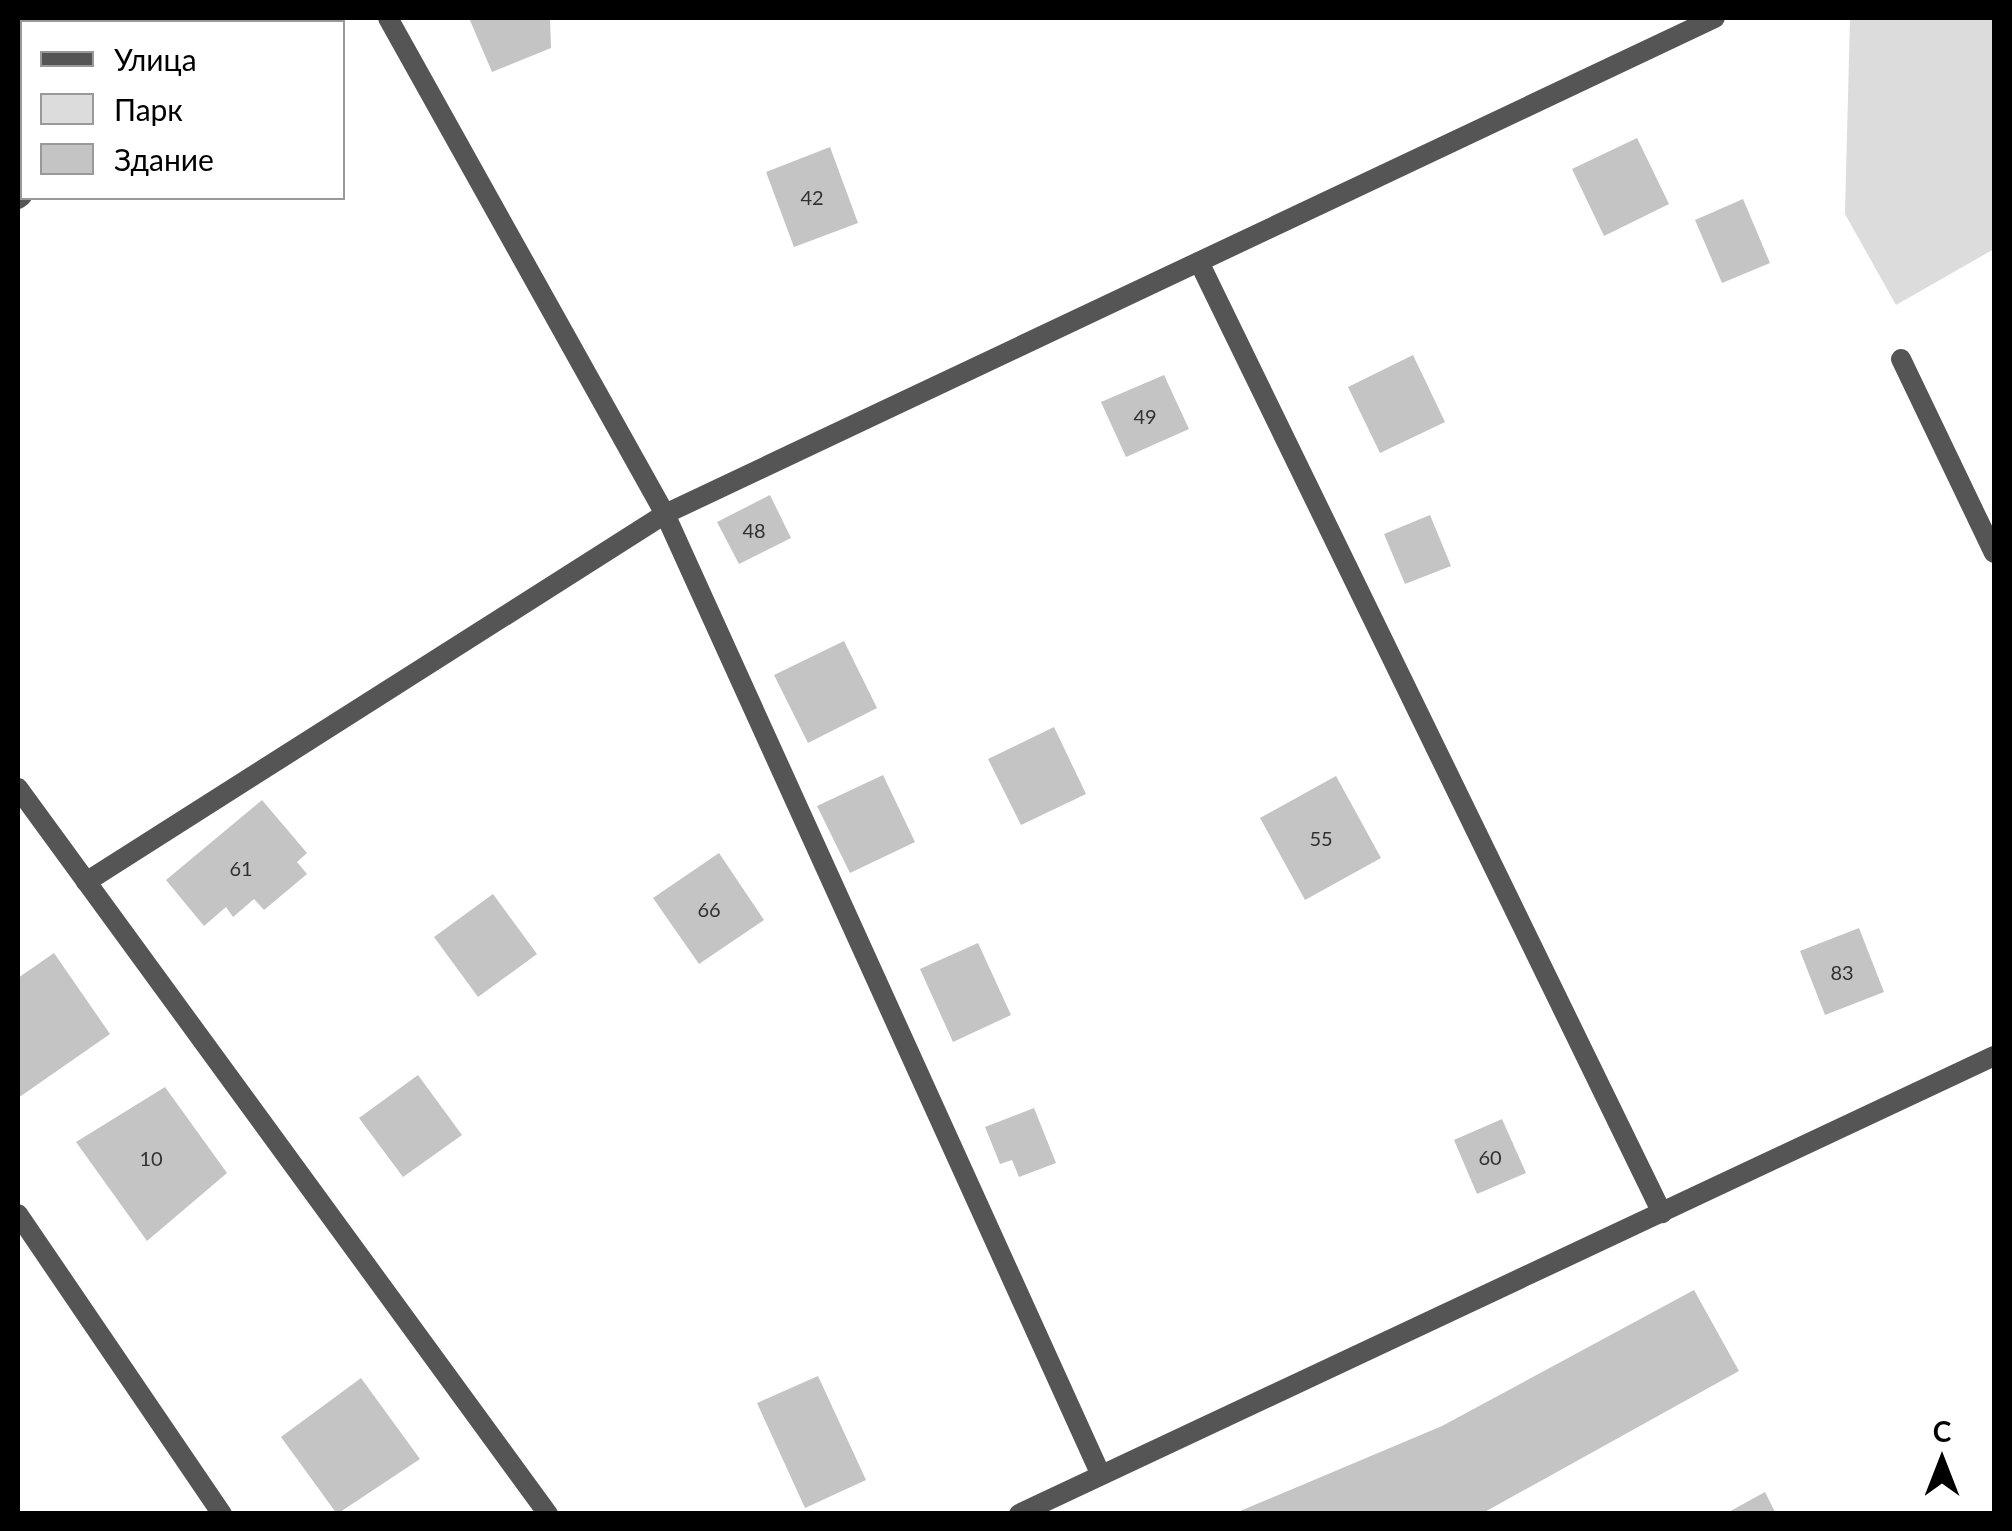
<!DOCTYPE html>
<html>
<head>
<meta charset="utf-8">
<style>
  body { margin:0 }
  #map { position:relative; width:2012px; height:1531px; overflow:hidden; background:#fff; font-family:Lato,sans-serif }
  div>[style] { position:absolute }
  .green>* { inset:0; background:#dcdcdc }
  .building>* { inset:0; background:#c4c4c4 }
  .lane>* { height:20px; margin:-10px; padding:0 10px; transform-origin:10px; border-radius:10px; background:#555 }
  .street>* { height:20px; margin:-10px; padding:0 10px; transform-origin:10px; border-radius:10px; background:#555 }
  span { translate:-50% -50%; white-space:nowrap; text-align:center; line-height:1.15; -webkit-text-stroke:8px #fff; paint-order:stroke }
  .number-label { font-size:20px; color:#313131 }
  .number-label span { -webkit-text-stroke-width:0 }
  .frame { position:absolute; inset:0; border:20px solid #000; pointer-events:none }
  .legend { position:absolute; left:20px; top:20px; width:325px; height:180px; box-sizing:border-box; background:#fff; border:2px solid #999; margin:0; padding:12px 18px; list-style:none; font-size:30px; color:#000 }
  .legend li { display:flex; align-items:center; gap:20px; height:50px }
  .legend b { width:50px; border:2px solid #999 }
  .north { position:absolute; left:1892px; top:1411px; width:100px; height:100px; -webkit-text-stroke:8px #fff; paint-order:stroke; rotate:0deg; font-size:28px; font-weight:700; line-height:40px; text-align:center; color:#000 }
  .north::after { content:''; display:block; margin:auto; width:35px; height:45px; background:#000; clip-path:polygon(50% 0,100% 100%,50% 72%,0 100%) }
</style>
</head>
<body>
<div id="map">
  <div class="green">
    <i style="clip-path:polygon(1850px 18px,1994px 18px,1994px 249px,1896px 305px,1845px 214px)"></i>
  </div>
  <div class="building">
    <i style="clip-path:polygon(469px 18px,550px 18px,551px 48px,492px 72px)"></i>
    <i style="clip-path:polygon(1637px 138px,1669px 204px,1604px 236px,1572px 169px)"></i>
    <i style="clip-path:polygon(830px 147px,858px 223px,794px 247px,766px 172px)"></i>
    <i style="clip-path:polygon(1743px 199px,1770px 263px,1722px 283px,1695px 220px)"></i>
    <i style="clip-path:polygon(1413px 355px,1445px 422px,1380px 453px,1348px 387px)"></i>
    <i style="clip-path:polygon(1164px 375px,1189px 429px,1126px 457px,1101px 402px)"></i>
    <i style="clip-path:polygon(770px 495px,791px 538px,739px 564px,717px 522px)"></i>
    <i style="clip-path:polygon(1430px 515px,1451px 566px,1405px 584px,1384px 534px)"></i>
    <i style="clip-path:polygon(844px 641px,877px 708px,808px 743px,774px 675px)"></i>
    <i style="clip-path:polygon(1054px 727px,1086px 794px,1021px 825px,988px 759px)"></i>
    <i style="clip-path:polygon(883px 775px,915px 842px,850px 873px,817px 806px)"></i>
    <i style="clip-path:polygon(1336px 776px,1381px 858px,1305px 900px,1260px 818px)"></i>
    <i style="clip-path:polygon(262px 800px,307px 853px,297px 862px,307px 874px,264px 910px,254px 899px,233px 917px,226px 907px,204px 926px,166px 880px)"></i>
    <i style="clip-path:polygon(719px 853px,764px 920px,699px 964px,653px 898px)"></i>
    <i style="clip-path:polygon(493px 894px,537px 954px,478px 997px,434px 937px)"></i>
    <i style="clip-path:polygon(1859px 928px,1884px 992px,1825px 1015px,1800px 951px)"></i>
    <i style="clip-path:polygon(978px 943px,1011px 1015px,953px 1042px,920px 969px)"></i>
    <i style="clip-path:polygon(54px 953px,110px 1034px,18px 1098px,18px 978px)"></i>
    <i style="clip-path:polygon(418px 1075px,462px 1135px,403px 1177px,359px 1118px)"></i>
    <i style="clip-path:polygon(165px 1087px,227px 1173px,147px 1241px,76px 1142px)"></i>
    <i style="clip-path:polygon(1034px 1108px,1056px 1163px,1019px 1177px,1012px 1160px,1000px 1164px,985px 1127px)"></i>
    <i style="clip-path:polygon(1502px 1119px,1526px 1173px,1477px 1194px,1454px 1140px)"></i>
    <i style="clip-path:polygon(1694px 1290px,1739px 1371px,1481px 1514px,1233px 1514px,1442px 1426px)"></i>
    <i style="clip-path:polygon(818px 1376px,866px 1480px,805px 1508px,757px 1403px)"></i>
    <i style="clip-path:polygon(361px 1378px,420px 1459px,337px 1514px,281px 1437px)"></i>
    <i style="clip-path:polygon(1765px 1492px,1776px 1514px,1725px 1514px)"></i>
  </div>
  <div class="lane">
    <i style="left:208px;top:18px;width:5px;rotate:53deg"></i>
    <i style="left:388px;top:18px;width:568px;rotate:60.82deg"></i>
    <i style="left:665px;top:514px;width:1055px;rotate:65.6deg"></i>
    <i style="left:312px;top:22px;width:12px;rotate:-20deg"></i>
    <i style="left:18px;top:199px;width:5px;rotate:-37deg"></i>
    <i style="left:1199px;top:262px;width:1058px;rotate:64.04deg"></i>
    <i style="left:1901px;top:359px;width:215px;rotate:64.4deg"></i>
    <i style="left:18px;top:788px;width:899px;rotate:53.87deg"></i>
    <i style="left:86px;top:882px;width:686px;rotate:-32.44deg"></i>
    <i style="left:665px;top:514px;width:1161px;rotate:-25.29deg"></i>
    <i style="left:18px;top:1214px;width:363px;rotate:55.8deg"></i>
  </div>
  <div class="street">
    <i style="left:1019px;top:1514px;width:1077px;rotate:-25.16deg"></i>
  </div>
  <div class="number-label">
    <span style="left:812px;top:197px">42</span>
    <span style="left:1145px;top:416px">49</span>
    <span style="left:754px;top:530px">48</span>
    <span style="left:1321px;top:838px">55</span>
    <span style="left:241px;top:868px">61</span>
    <span style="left:709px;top:909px">66</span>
    <span style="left:1842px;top:972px">83</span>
    <span style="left:1490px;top:1157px">60</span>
    <span style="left:151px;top:1158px">10</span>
  </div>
  <div class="frame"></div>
  <ul class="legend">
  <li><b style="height:12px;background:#555"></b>Улица</li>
  <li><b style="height:28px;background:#dcdcdc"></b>Парк</li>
  <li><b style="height:28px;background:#c4c4c4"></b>Здание</li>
  </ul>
  <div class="north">С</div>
</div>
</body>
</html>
